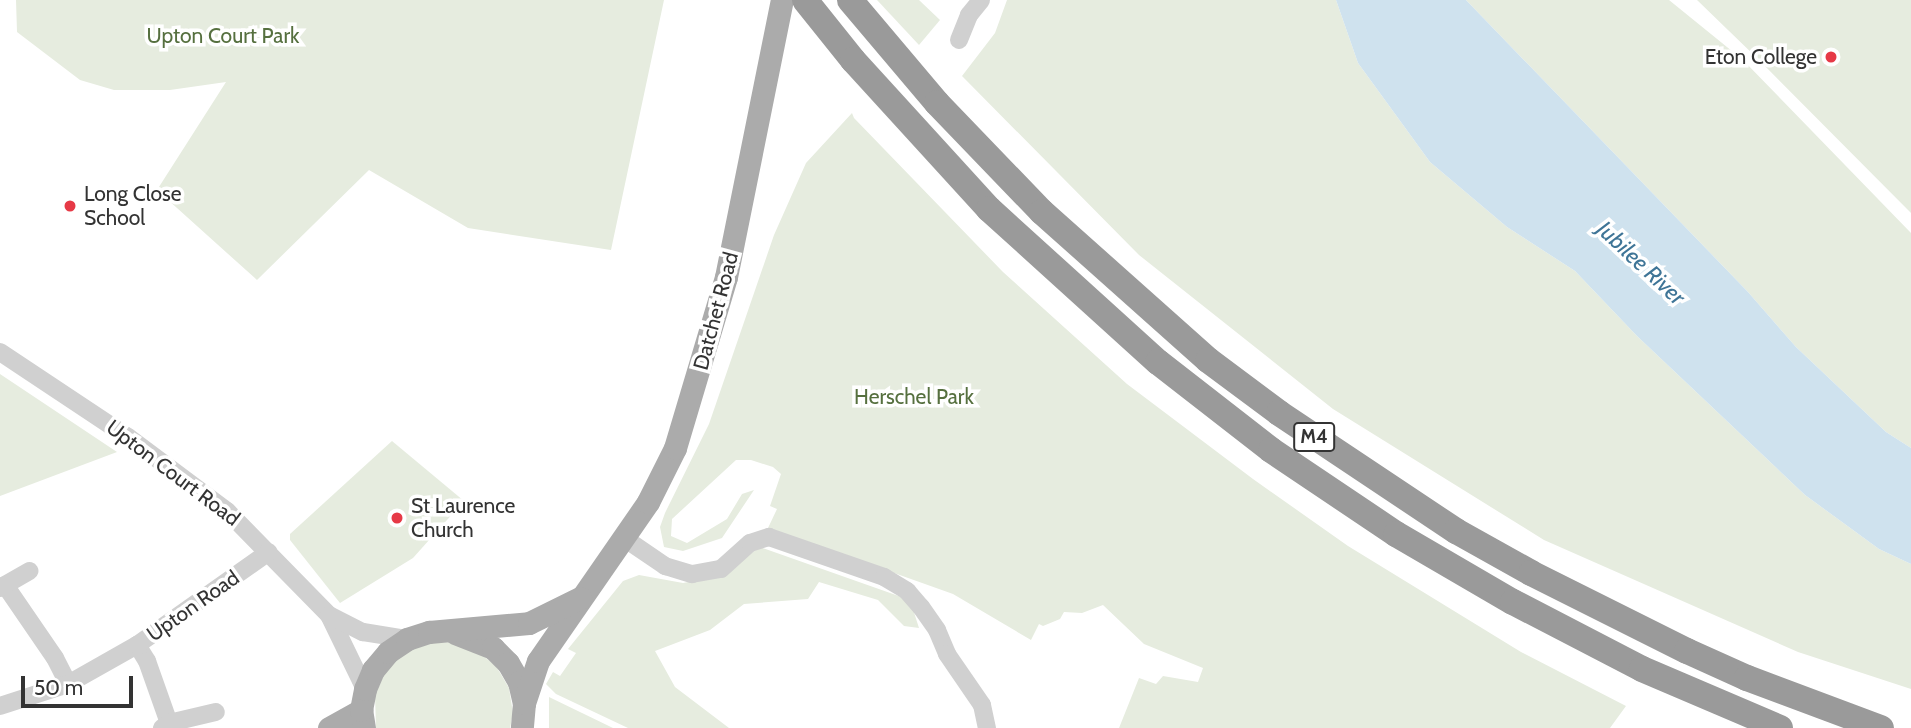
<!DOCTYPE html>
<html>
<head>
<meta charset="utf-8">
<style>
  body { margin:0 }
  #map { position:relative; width:1911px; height:728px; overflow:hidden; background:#fff; font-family:Cabin,sans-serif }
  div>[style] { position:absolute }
  .green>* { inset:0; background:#e6ecdf }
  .water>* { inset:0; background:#cfe2ee }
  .minor>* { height:18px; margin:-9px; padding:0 9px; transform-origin:9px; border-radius:9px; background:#d0d0d0 }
  .major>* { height:23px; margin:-11.5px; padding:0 11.5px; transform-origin:11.5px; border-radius:11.5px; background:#ababab }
  .highway>* { height:26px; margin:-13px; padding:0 13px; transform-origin:13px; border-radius:13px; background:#9a9a9a }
  .dots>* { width:19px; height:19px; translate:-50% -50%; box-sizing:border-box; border:4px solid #fff; border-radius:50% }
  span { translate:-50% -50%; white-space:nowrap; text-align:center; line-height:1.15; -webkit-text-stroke:7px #fff; paint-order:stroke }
  .shield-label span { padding:2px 5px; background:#fff; border:2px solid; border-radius:5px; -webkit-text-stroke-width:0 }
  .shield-label { font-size:19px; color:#333; font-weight:700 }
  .park-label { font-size:21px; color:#56703f }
  .poi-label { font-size:21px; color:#333 }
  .right { translate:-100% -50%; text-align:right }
  .left { translate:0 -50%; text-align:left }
  .street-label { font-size:21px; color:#333 }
  .water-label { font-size:23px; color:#3f7597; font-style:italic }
  .scale { position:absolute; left:21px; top:676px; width:112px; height:32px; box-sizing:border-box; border:4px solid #333; border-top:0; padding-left:9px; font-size:21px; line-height:24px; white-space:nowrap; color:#333; -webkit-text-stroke:5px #fff; paint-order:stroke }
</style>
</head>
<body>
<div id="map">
  <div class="green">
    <i style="clip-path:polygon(16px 0,664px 0,611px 250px,468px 228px,369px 170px,257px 280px,157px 190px,226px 82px,170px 90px,114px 90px,80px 80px,17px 32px)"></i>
    <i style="clip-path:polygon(877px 0,919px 0,940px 20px,919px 45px)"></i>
    <i style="clip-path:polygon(1007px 0,1336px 0,1358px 63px,1430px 162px,1507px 227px,1575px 271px,1637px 336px,1805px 495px,1879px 549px,1911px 564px,1911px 689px,1798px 652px,1544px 540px,1333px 409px,1139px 255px,962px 76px,995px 33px)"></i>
    <i style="clip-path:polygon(1466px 0,1669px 0,1743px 60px,1911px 233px,1911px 448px,1886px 432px,1796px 347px,1748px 292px)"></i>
    <i style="clip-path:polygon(1697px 0,1911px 0,1911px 213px,1759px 60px)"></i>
    <i style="clip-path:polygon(852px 113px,854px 118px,1003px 272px,1127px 384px,1253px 479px,1348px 546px,1521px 652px,1626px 706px,1610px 728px,1119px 728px,1139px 678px,1156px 684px,1163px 676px,1198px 682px,1203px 668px,1144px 644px,1103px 605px,1082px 613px,1064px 612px,1060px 619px,1043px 626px,1039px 624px,1031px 640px,953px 594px,768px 528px,777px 509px,770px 506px,781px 474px,773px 467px,751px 460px,736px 460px,672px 519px,671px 536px,687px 543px,727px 519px,742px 494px,754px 490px,722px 538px,683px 551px,664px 547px,660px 527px,665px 513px,709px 424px,774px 235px,806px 163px)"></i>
    <i style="clip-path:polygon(0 374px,117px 452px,0 496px)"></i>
    <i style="clip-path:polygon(392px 441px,464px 501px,413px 558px,340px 603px,290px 540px,290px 534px)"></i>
    <i style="clip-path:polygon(760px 547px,910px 600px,919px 628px,904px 626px,878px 600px,819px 582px,808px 599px,744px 604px,710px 630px,655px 651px,675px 687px,729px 728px,628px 728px,556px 694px,546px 684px,553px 672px,560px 676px,576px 653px,568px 649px,623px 581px,639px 575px,683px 583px,719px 576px)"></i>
    <i style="clip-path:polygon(452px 642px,476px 650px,496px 666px,509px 688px,513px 713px,510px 728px,376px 728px,375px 696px,385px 672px,403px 654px,426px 643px)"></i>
    <i style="clip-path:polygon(549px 697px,613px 728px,549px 728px)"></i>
  </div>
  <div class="water">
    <i style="clip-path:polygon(1336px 0,1466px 0,1748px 292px,1796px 347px,1886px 432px,1911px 448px,1911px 564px,1879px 549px,1805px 495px,1637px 336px,1575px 271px,1507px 227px,1430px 162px,1358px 63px)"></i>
  </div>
  <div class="minor">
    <i style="left:959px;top:40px;width:27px;rotate:-68deg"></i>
    <i style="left:969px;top:15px;width:19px;rotate:-51deg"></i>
    <i style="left:0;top:352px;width:154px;rotate:33.6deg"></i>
    <i style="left:128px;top:437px;width:124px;rotate:36.8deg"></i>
    <i style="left:227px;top:511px;width:146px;rotate:45.6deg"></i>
    <i style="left:329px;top:615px;width:82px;rotate:64.1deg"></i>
    <i style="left:624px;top:538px;width:50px;rotate:34.3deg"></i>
    <i style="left:665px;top:566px;width:28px;rotate:17deg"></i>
    <i style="left:692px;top:574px;width:29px;rotate:-10deg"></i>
    <i style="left:721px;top:569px;width:39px;rotate:-42deg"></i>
    <i style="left:750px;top:543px;width:20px;rotate:-18deg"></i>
    <i style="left:769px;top:537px;width:122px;rotate:19.2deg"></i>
    <i style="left:884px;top:577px;width:27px;rotate:31deg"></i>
    <i style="left:907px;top:591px;width:21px;rotate:49deg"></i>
    <i style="left:921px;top:607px;width:28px;rotate:55deg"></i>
    <i style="left:937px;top:630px;width:26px;rotate:67deg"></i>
    <i style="left:947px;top:654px;width:62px;rotate:55.5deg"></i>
    <i style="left:982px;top:705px;width:24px;rotate:78deg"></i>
    <i style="left:5px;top:585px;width:88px;rotate:55.6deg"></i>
    <i style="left:55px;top:658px;width:29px;rotate:63deg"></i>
    <i style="left:0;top:588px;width:34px;rotate:-30deg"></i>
    <i style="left:329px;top:615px;width:38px;rotate:27deg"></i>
    <i style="left:363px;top:632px;width:45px;rotate:9deg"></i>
    <i style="left:137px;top:645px;width:19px;rotate:58deg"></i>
    <i style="left:147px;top:661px;width:66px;rotate:70.5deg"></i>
    <i style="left:0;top:706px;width:71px;rotate:-17.9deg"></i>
    <i style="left:68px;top:684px;width:79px;rotate:-29.5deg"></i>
    <i style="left:137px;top:645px;width:161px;rotate:-35.2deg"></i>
    <i style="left:162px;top:728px;width:9px;rotate:-36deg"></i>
    <i style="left:169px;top:723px;width:48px;rotate:-13.2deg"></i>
  </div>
  <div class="major">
    <i style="left:455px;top:633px;width:41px;rotate:21.5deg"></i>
    <i style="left:493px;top:648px;width:21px;rotate:45deg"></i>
    <i style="left:508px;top:663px;width:22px;rotate:60deg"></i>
    <i style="left:519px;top:682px;width:22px;rotate:77deg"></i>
    <i style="left:524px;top:703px;width:25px;rotate:95deg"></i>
    <i style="left:524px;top:703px;width:44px;rotate:-71.6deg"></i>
    <i style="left:538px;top:661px;width:193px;rotate:-55.3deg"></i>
    <i style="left:648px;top:502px;width:60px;rotate:-63.4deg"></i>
    <i style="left:675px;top:448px;width:178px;rotate:-73.4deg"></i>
    <i style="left:726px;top:277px;width:283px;rotate:-78.6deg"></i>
    <i style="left:329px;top:728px;width:37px;rotate:-29deg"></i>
    <i style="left:364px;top:728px;width:18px;rotate:-99deg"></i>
    <i style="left:361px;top:710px;width:21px;rotate:-79deg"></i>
    <i style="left:365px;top:689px;width:21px;rotate:-67deg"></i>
    <i style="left:373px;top:670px;width:23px;rotate:-50deg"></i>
    <i style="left:388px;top:652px;width:23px;rotate:-34deg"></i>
    <i style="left:407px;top:639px;width:23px;rotate:-18deg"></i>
    <i style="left:429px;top:632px;width:100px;rotate:-5.1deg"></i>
    <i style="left:529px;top:623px;width:57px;rotate:-26.1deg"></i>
  </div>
  <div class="highway">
    <i style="left:805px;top:0;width:77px;rotate:51.3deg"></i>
    <i style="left:853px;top:60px;width:202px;rotate:47.6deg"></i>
    <i style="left:989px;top:209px;width:228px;rotate:42.2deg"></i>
    <i style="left:1158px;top:362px;width:143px;rotate:37.9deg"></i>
    <i style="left:1271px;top:450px;width:151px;rotate:33.9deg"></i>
    <i style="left:1396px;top:534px;width:135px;rotate:30.2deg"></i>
    <i style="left:1513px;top:602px;width:145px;rotate:27.4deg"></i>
    <i style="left:1642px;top:669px;width:150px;rotate:23.1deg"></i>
    <i style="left:850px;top:0;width:135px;rotate:49.8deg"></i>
    <i style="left:937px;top:103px;width:151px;rotate:46.1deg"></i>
    <i style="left:1042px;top:212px;width:222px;rotate:41.7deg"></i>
    <i style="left:1208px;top:360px;width:89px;rotate:36.7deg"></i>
    <i style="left:1279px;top:413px;width:213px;rotate:33.7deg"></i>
    <i style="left:1456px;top:531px;width:86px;rotate:29.2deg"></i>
    <i style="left:1531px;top:573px;width:174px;rotate:26.6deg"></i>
    <i style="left:1687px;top:651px;width:66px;rotate:24.2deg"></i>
    <i style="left:1747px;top:678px;width:143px;rotate:20.5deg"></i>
  </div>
  <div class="dots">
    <i style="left:1831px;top:57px;background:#e63946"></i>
    <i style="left:70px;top:206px;background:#e63946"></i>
    <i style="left:397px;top:518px;background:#e63946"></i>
  </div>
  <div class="shield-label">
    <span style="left:1314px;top:437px">M4</span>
  </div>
  <div class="park-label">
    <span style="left:223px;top:36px">Upton Court Park</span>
    <span style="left:914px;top:397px">Herschel Park</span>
  </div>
  <div class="poi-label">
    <span class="right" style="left:1817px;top:57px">Eton College</span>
    <span class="left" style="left:84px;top:206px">Long Close<br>School</span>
    <span class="left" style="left:411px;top:518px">St Laurence<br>Church</span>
  </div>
  <div class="street-label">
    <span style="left:716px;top:311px;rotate:-75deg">Datchet Road</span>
    <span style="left:173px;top:473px;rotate:37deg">Upton Court Road</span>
    <span style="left:193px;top:606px;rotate:-35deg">Upton Road</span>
  </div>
  <div class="water-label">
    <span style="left:1641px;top:263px;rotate:43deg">Jubilee River</span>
  </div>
  <div class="scale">50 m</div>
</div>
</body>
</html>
